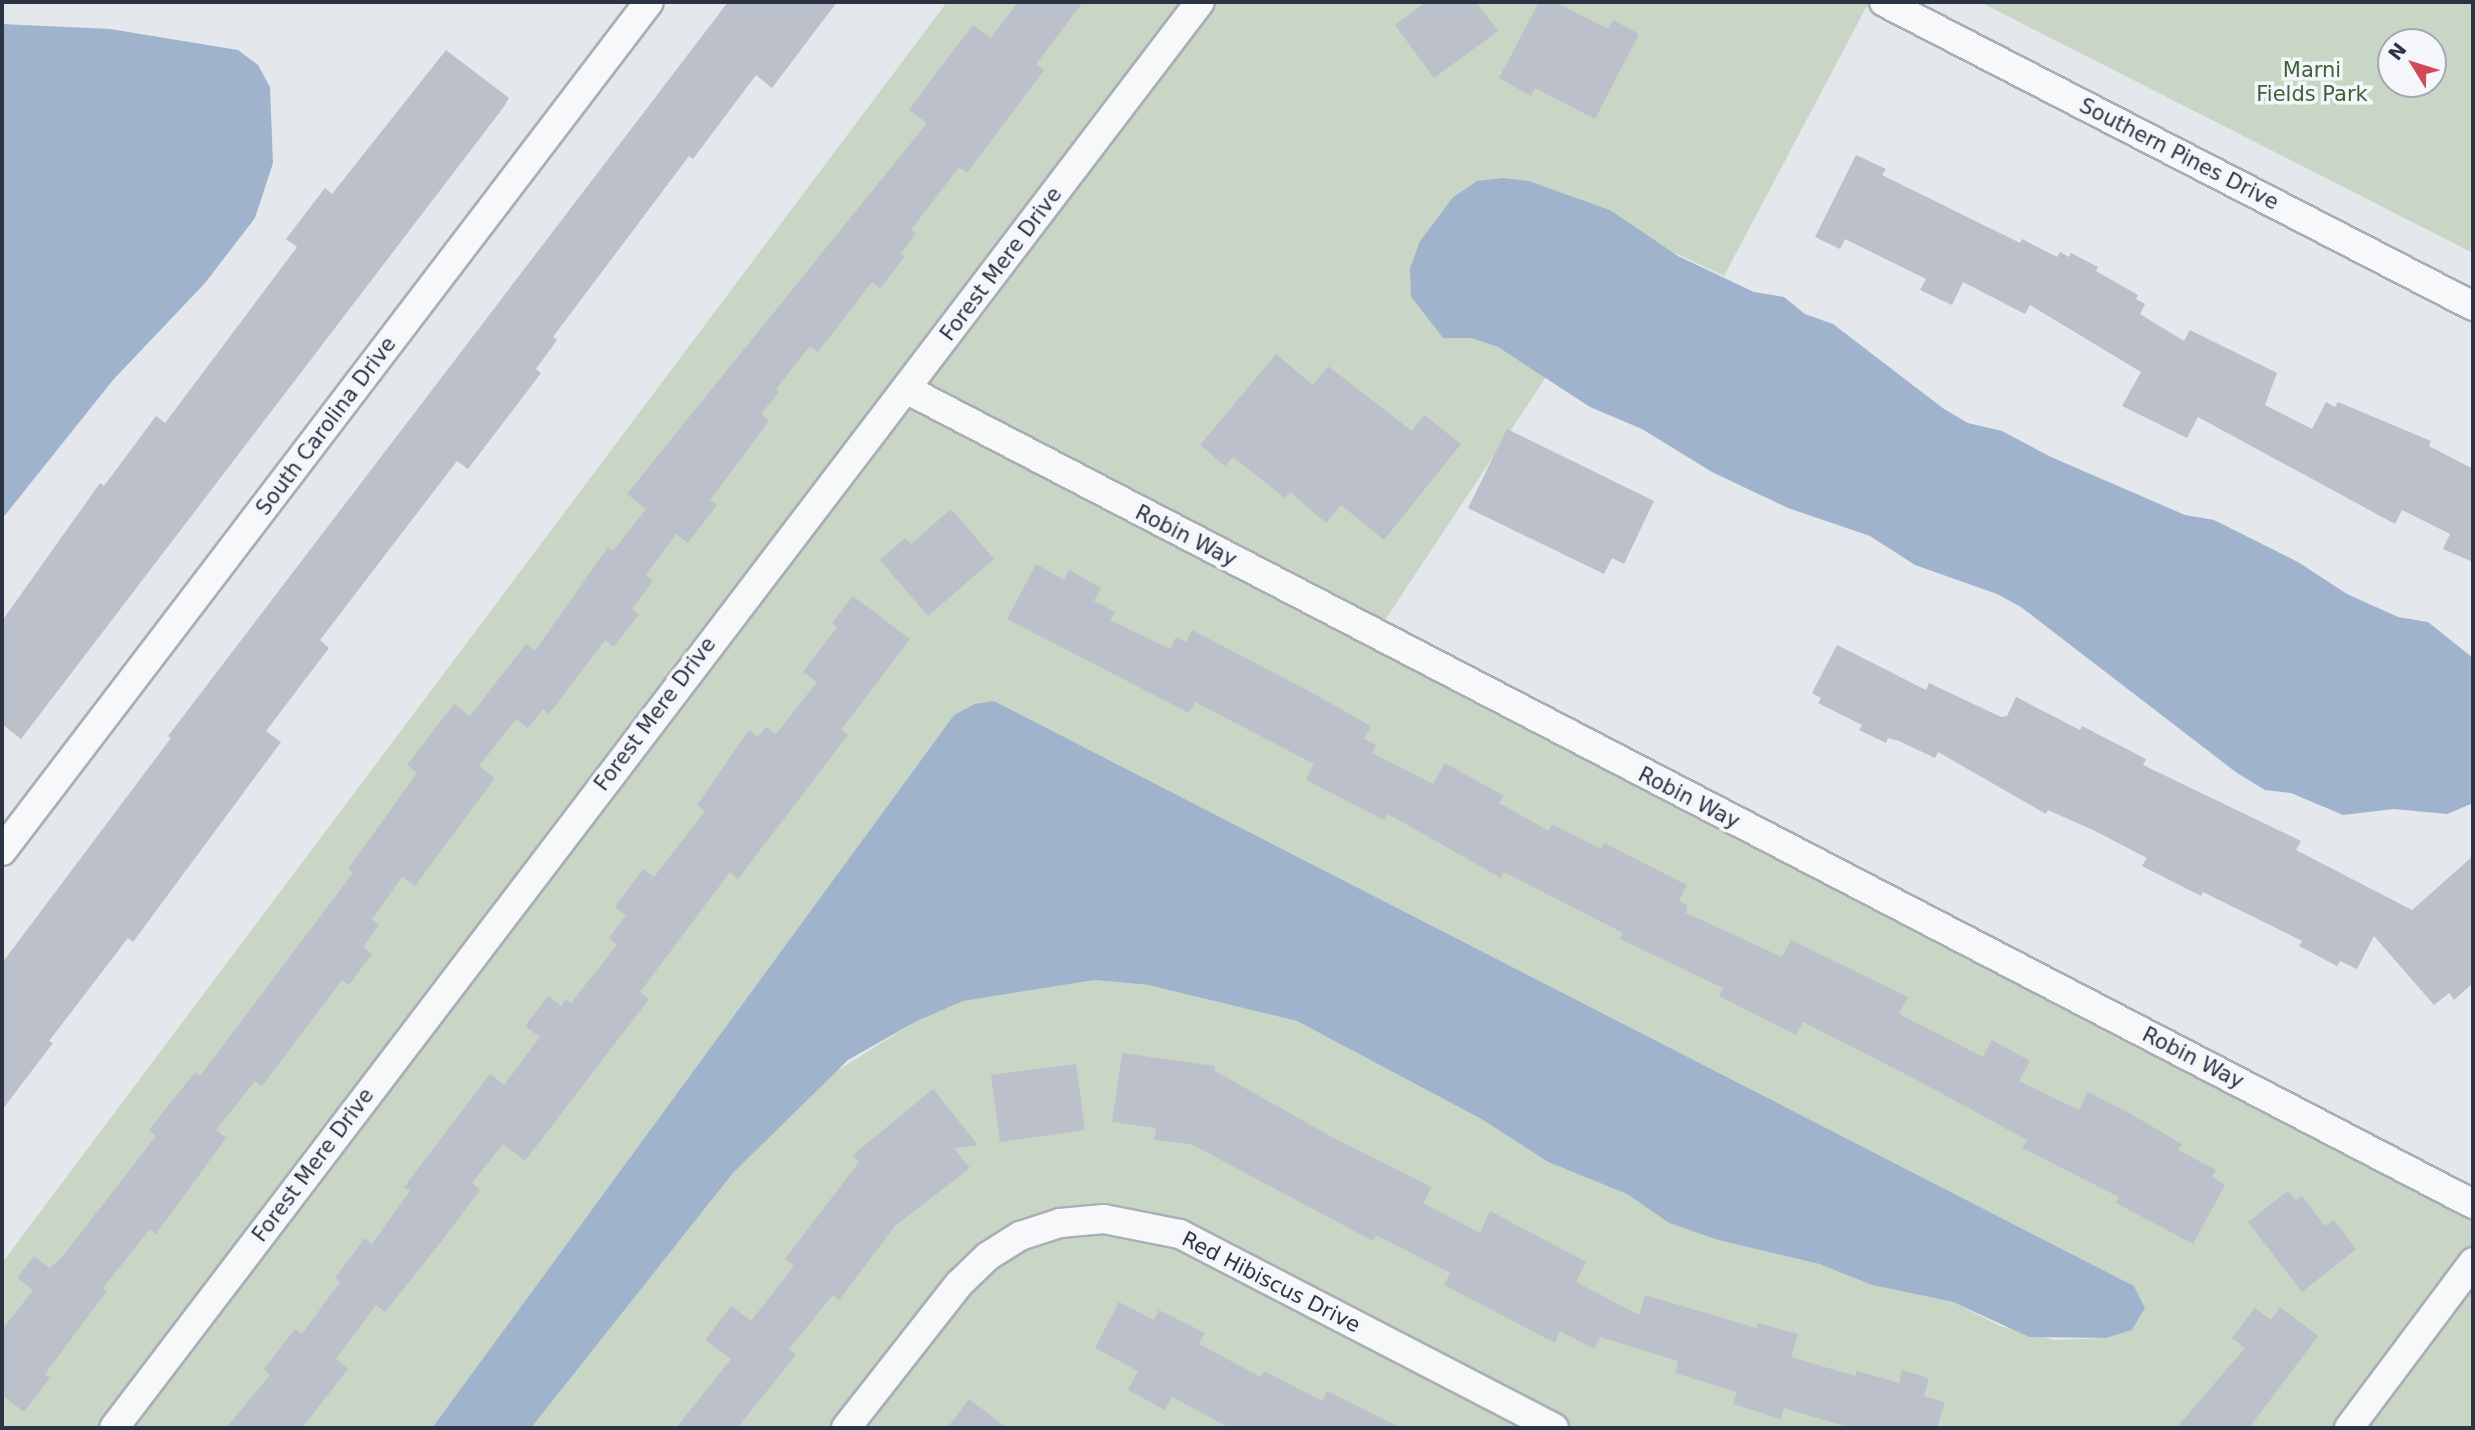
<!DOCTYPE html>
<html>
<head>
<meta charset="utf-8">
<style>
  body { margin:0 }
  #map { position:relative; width:2475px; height:1430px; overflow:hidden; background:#e4e7ec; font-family:"DejaVu Sans",sans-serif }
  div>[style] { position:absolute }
  .green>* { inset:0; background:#c9d6c5 }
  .water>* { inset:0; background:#9fb4cc }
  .building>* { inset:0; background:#bbc0ca }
  .roads { filter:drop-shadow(2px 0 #a9aeb7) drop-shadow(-2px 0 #a9aeb7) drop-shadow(0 2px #a9aeb7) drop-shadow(0 -2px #a9aeb7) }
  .minor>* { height:28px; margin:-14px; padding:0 14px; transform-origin:14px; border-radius:14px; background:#f7f8fa }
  span { translate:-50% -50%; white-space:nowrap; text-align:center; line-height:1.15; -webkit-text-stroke:7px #f4f6f9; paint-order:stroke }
  .park-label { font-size:21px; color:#3f6138 }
  .street-label { font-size:21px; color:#2b3445 }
  .frame { position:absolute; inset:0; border:4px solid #2b3445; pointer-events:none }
  .north { position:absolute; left:2377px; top:28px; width:70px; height:70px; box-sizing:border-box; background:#f4f6f9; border:2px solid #a4a8b1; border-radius:50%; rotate:308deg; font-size:19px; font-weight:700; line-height:28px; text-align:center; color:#2b3445 }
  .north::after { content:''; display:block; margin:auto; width:24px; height:32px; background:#d1495b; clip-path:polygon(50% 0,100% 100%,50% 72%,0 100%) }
</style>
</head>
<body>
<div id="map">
  <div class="green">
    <i style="clip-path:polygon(947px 2px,1869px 2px,1724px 276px,1654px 243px,1610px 210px,1529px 181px,1477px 181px,1453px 197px,1420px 241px,1411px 297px,1443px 338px,1471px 338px,1498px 347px,1546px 377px,1383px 623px,2473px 1190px,2473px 1428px,531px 1428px,733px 1173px,827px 1077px,915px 1022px,963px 1001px,1095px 980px,1148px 985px,1297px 1021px,1483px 1120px,1548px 1162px,1627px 1194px,1669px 1223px,1718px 1240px,1819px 1264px,1872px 1285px,1953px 1302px,2000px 1326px,2055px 1340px,2106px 1338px,2132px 1330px,2145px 1308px,2134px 1286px,994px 701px,954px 715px,432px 1428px,2px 1428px,2px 1263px)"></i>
    <i style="clip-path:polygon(evenodd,1980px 2px,2473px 2px,2473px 253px,1980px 2px,2391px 42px,2433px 42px,2433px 84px,2391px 84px,2391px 42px)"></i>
  </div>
  <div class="water">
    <i style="clip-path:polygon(2px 24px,110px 29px,238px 50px,258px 65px,270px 87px,273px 163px,255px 218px,205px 283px,113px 380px,2px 519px)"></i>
    <i style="clip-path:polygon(1503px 178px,1529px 181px,1610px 210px,1678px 256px,1754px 292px,1784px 297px,1805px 314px,1833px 324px,1944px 409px,1968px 423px,2002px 431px,2051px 457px,2185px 515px,2214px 520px,2298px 562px,2347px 594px,2398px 617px,2428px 622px,2473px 658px,2473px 803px,2447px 814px,2394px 809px,2343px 815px,2291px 793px,2265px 790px,2237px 773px,2021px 607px,1997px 594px,1915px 565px,1870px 536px,1788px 508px,1712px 472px,1642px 429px,1590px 407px,1498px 347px,1471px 338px,1443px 338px,1411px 297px,1410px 268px,1420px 241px,1453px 197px,1477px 181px)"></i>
    <i style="clip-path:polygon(994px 701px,2134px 1286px,2145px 1308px,2132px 1330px,2106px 1338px,2029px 1337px,1953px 1302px,1872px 1285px,1819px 1264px,1718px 1240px,1669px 1223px,1627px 1194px,1548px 1162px,1483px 1120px,1297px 1021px,1148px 985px,1095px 980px,963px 1001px,915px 1022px,848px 1060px,733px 1173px,531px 1428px,432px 1428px,954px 715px,975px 704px)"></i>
  </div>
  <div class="building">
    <i style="clip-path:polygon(728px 2px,837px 2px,772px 88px,756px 75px,693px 159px,689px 156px,553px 337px,557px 340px,536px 369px,541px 373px,468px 469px,457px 461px,320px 640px,329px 648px,266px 731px,281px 742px,133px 942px,128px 938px,49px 1041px,53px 1043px,2px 1110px,2px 963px,171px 738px,168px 736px)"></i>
    <i style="clip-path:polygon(1018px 2px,1083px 2px,1036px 64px,1044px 70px,967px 173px,959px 167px,911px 230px,916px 233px,901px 254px,905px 256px,880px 289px,872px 282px,818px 352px,810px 346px,776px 389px,779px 392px,761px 414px,769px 421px,710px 500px,717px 505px,688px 543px,676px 534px,646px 575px,653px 581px,632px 609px,639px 614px,614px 647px,605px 640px,549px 714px,543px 709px,528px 728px,516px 719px,479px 766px,495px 778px,415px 886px,402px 877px,372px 919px,379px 925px,363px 947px,372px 954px,349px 985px,342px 980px,262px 1086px,255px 1081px,216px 1130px,226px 1138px,156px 1234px,150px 1229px,103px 1288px,107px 1291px,45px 1374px,50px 1378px,24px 1412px,2px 1395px,2px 1330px,33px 1290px,17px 1278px,34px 1256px,50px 1268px,62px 1257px,156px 1136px,149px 1130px,195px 1072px,200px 1076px,353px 873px,348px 869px,417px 773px,407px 765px,454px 704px,470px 716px,526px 644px,535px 651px,608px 547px,613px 551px,646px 509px,627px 494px,927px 123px,909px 110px,931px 80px,973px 25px,991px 38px)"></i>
    <i style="clip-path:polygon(1426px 2px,1476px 2px,1498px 31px,1434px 78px,1395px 25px)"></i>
    <i style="clip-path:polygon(1539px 2px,1555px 2px,1608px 29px,1613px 20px,1639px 34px,1595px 119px,1535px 88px,1531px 96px,1499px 78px)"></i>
    <i style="clip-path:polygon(446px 50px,509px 98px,503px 108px,21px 739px,2px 724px,2px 621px,100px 483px,104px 486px,156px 416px,165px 423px,297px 247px,286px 239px,325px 188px,332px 194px)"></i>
    <i style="clip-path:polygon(1856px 155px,1886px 169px,1882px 175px,2020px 243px,2022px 239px,2057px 257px,2060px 252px,2069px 257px,2071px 253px,2098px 267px,2096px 271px,2138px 295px,2136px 299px,2145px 304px,2140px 314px,2184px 341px,2190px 330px,2277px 373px,2265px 405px,2312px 429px,2326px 402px,2335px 407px,2338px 402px,2431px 441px,2429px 446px,2473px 469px,2473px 562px,2443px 549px,2450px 534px,2402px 510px,2395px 524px,2198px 417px,2187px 438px,2122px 406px,2141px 372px,2030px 305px,2025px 314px,1963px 282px,1952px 305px,1920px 290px,1926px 279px,1845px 239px,1840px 249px,1815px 237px)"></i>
    <i style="clip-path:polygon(1276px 354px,1313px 385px,1328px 366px,1412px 431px,1424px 415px,1461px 444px,1384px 540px,1341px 505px,1326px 523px,1290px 492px,1285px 498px,1233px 457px,1225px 466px,1200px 445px)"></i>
    <i style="clip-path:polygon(1507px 429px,1654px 501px,1624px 564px,1612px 558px,1604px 574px,1468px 508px)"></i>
    <i style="clip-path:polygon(951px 509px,994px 559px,928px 616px,880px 560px,905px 538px,911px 544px)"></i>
    <i style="clip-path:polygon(1036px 564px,1064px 580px,1069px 570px,1101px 588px,1094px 601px,1115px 612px,1110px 620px,1170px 649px,1176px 637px,1186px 642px,1192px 630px,1307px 690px,1371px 726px,1364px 739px,1376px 745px,1372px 753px,1433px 784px,1445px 763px,1504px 796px,1499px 803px,1549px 831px,1552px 824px,1601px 849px,1604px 843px,1687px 885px,1679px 901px,1687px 905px,1686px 913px,1782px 957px,1791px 940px,1908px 997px,1899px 1014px,1983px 1057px,1992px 1040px,2030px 1061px,2019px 1081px,2079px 1110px,2088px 1092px,2131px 1114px,2182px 1144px,2178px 1150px,2216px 1170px,2212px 1177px,2225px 1185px,2193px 1244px,2116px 1203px,2119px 1197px,2022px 1148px,2027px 1140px,1915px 1079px,1803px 1022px,1796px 1035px,1719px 996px,1723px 988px,1620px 939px,1623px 933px,1504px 872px,1501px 878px,1388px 814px,1384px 820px,1306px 780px,1314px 764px,1195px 702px,1189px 713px,1007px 619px)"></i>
    <i style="clip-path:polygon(853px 596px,910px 639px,841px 730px,848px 735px,738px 879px,730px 872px,640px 992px,649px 999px,525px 1161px,503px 1144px,472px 1183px,480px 1190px,440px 1243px,385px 1312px,376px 1305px,336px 1359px,348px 1369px,302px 1428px,226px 1428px,270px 1375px,264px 1369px,295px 1329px,302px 1334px,340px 1282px,335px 1278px,365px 1238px,372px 1244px,410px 1191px,404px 1187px,490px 1074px,504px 1085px,540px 1037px,525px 1026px,548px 996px,561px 1006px,566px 999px,571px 1003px,617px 945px,609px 938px,626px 915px,615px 907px,643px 869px,654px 877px,705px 811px,697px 805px,749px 730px,758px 737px,766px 727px,776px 734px,817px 682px,803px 672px,837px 627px,832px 623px)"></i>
    <i style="clip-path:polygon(1837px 645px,1926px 690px,1929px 683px,2001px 717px,2007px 716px,2016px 697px,2080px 730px,2082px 726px,2146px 759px,2143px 765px,2301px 841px,2296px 850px,2412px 910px,2473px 856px,2473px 983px,2454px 1000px,2449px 993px,2434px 1005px,2374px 936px,2357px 969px,2340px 961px,2337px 966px,2299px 946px,2302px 941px,2203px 892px,2201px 896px,2142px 866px,2147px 858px,2093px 830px,2048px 810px,2046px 814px,1938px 752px,1935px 758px,1899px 741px,1888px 738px,1886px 743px,1859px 730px,1862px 725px,1818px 703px,1821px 698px,1812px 693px)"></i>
    <i style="clip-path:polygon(1122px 1053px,1215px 1066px,1215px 1071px,1332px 1137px,1432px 1187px,1423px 1203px,1480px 1233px,1490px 1211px,1586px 1262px,1576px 1282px,1639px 1315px,1645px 1295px,1756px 1328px,1758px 1323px,1798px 1334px,1791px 1357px,1855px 1376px,1857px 1371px,1899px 1383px,1902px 1370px,1929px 1378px,1924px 1396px,1945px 1402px,1937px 1428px,1851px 1428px,1784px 1408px,1781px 1419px,1733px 1404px,1737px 1392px,1675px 1373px,1678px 1361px,1600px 1337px,1594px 1349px,1560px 1331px,1555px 1343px,1444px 1285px,1450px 1273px,1376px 1235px,1373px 1241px,1191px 1144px,1154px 1140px,1156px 1128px,1112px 1122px)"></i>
    <i style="clip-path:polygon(1076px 1064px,1085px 1130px,1000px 1142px,991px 1075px)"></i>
    <i style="clip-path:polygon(933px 1089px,978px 1145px,954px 1148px,970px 1168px,895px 1226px,839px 1300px,833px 1295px,789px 1349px,796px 1355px,737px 1428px,676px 1428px,731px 1359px,705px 1340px,731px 1306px,751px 1321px,794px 1266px,785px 1259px,859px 1162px,853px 1155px)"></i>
    <i style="clip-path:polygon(2288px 1191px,2295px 1200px,2302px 1196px,2325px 1226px,2334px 1220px,2356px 1249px,2302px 1292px,2248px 1222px)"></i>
    <i style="clip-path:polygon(1119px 1302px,1154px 1320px,1159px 1310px,1205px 1333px,1199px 1344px,1261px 1377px,1264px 1371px,1322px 1401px,1327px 1391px,1401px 1428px,1230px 1428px,1172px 1397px,1165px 1410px,1128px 1390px,1138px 1371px,1095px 1348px)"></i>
    <i style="clip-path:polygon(2280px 1307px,2318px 1336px,2249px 1428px,2176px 1428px,2245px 1348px,2232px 1338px,2255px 1308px,2271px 1320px)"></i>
    <i style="clip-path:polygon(969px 1399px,1007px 1428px,947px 1428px)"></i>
  </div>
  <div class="roads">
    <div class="minor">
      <i style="left:1884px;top:2px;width:663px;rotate:27.3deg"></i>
      <i style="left:906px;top:389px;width:1766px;rotate:27.48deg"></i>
      <i style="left:2px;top:851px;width:1067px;rotate:-52.69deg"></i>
      <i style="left:114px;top:1428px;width:1792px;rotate:-52.71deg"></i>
      <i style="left:846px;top:1428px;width:183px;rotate:-51.9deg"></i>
      <i style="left:959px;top:1284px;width:40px;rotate:-44deg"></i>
      <i style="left:988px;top:1256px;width:38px;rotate:-32deg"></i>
      <i style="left:1020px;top:1236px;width:42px;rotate:-18deg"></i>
      <i style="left:1060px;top:1223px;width:44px;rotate:-5.2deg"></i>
      <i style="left:1104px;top:1219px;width:77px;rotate:11.2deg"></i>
      <i style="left:1180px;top:1234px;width:421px;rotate:27.4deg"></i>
      <i style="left:2349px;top:1428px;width:207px;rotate:-53.2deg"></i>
    </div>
  </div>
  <div class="park-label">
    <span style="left:2312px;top:82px">Marni<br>Fields Park</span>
  </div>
  <div class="street-label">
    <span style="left:2179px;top:154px;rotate:27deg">Southern Pines Drive</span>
    <span style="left:1001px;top:264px;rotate:-53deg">Forest Mere Drive</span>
    <span style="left:326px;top:426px;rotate:-53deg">South Carolina Drive</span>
    <span style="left:1186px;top:536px;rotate:27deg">Robin Way</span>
    <span style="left:655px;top:714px;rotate:-53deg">Forest Mere Drive</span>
    <span style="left:1689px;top:798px;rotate:27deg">Robin Way</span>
    <span style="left:2193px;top:1058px;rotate:27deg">Robin Way</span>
    <span style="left:313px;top:1165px;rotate:-53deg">Forest Mere Drive</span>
    <span style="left:1271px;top:1282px;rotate:27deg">Red Hibiscus Drive</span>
  </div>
  <div class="frame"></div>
  <div class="north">N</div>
</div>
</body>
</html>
